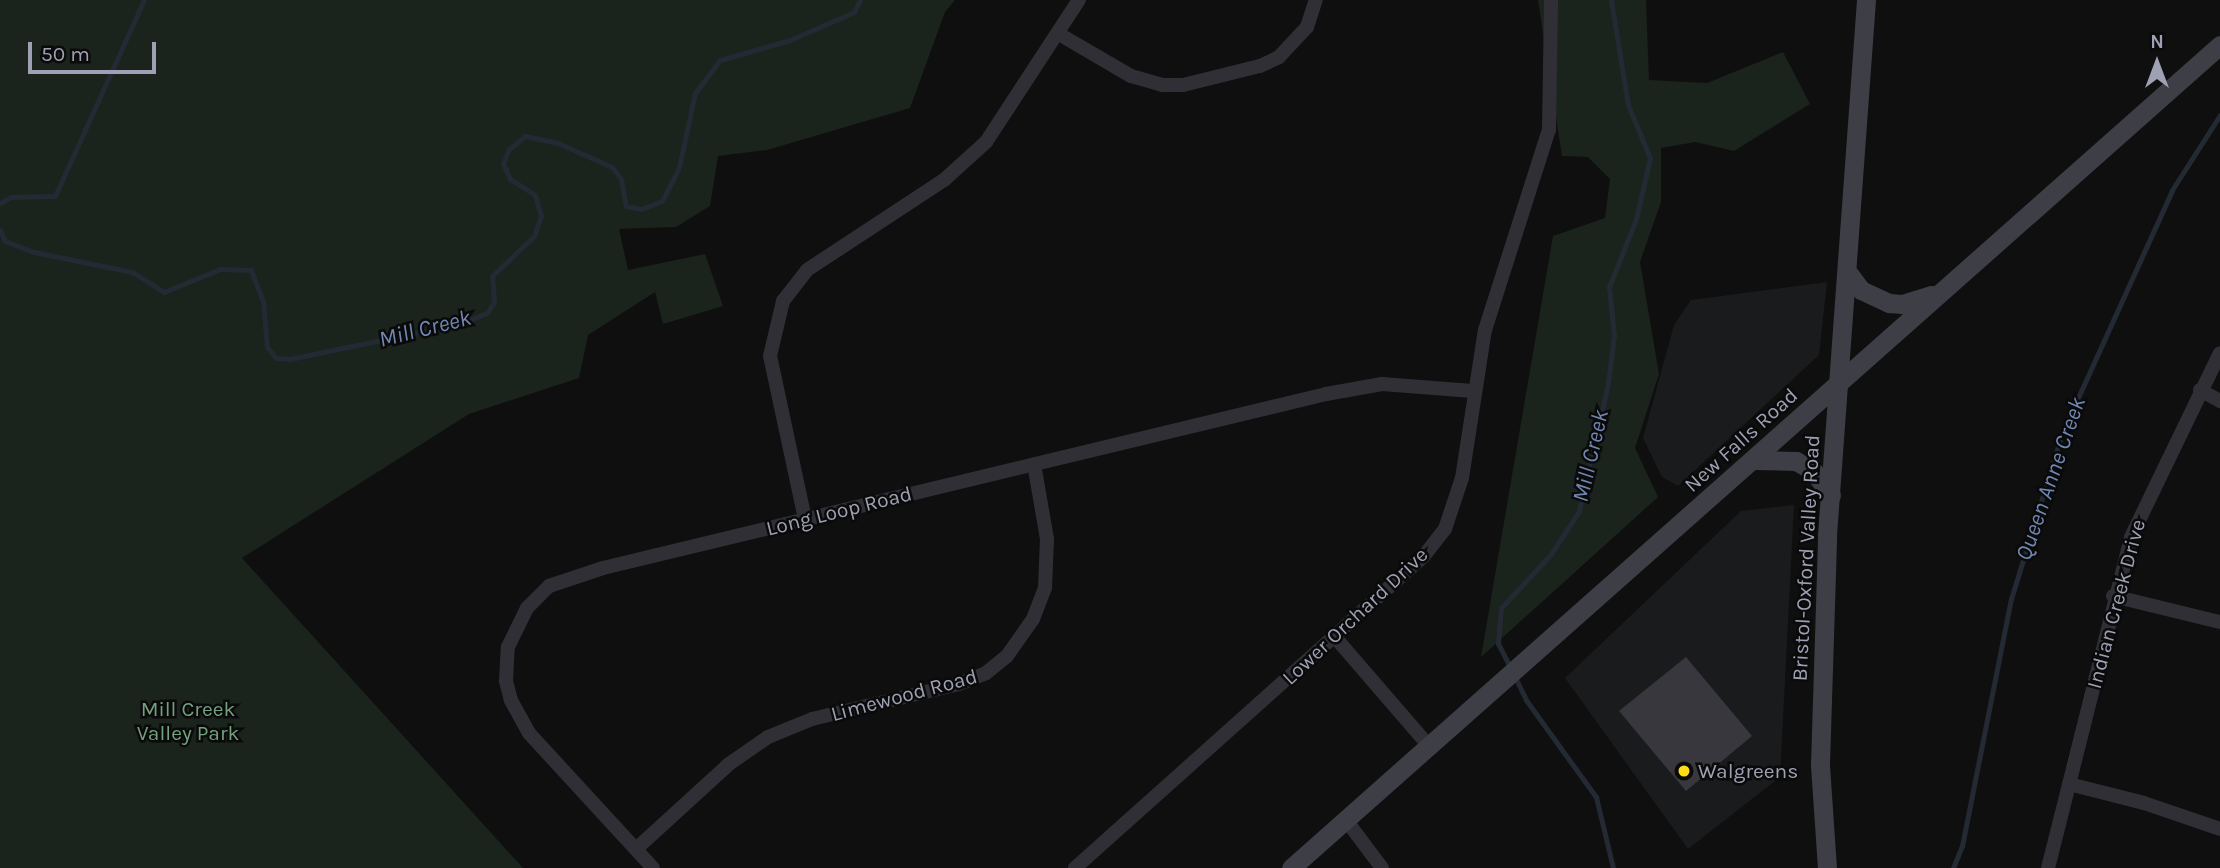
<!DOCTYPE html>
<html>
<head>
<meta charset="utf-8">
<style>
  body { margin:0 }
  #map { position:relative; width:2220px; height:868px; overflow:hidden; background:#0f0f10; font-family:Karla,sans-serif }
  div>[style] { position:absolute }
  .built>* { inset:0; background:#1a1b1d }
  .green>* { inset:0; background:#1b231d }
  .stream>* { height:5px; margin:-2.5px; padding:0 2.5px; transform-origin:2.5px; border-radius:2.5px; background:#242a34 }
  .building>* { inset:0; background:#38373d }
  .street>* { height:14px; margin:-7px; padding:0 7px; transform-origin:7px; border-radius:7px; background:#2f2f35 }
  .secondary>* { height:19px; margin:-9.5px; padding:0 9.5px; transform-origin:9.5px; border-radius:9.5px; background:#3d3e46 }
  .dots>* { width:19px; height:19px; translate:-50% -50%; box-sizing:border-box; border:4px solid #0a0a0b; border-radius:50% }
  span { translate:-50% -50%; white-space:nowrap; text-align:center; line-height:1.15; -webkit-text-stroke:5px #0a0a0b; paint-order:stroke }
  .street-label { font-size:21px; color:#9ea1b3 }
  .park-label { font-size:21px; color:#73a07e }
  .poi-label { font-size:21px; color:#9ea1b3 }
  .left { translate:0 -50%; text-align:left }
  .water-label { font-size:23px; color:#7187b2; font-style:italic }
  .north { position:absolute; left:2122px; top:28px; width:70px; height:70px; -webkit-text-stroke:5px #0a0a0b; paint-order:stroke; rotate:0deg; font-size:19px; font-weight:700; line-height:28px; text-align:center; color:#9ea1b3 }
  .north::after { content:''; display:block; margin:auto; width:24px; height:32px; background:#9ea1b3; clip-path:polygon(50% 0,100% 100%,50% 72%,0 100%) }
  .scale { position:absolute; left:28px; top:42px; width:128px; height:32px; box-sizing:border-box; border:4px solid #9ea1b3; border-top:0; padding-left:9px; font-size:21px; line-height:24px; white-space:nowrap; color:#9ea1b3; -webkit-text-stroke:5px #0a0a0b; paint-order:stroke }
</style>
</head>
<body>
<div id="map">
  <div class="built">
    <i style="clip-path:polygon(1827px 282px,1819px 355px,1678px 486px,1662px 477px,1643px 438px,1674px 325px,1691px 300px)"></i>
    <i style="clip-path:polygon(1794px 505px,1780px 777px,1688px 849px,1565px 678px,1741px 511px)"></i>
  </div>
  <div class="green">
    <i style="clip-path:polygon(0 0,955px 0,945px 12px,910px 108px,767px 150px,718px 156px,710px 206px,676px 227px,619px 229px,628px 270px,705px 254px,723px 306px,663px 324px,655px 292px,588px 335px,579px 378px,469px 414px,242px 558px,523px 868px,0 868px)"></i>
    <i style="clip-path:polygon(1538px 0,1646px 0,1649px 80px,1707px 83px,1783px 52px,1810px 104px,1734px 151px,1695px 142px,1661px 148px,1661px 202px,1640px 262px,1659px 374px,1635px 448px,1658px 497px,1481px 657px,1553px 236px,1605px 218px,1610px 179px,1588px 157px,1562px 156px)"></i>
  </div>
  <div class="stream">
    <i style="left:0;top:203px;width:13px;rotate:-29deg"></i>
    <i style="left:11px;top:197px;width:44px;rotate:-1.3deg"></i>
    <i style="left:55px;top:196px;width:215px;rotate:-65.6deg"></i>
    <i style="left:0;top:230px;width:12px;rotate:66deg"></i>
    <i style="left:5px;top:241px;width:31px;rotate:21deg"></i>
    <i style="left:34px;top:252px;width:100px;rotate:11.5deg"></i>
    <i style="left:132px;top:272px;width:38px;rotate:32deg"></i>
    <i style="left:164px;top:292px;width:61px;rotate:-22.3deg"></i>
    <i style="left:220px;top:269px;width:31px;rotate:2deg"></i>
    <i style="left:251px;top:270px;width:33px;rotate:69deg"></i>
    <i style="left:263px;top:301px;width:46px;rotate:85deg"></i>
    <i style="left:267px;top:347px;width:14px;rotate:51deg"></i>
    <i style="left:276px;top:358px;width:14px;rotate:4deg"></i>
    <i style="left:290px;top:359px;width:176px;rotate:-11.8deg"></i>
    <i style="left:462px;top:323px;width:27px;rotate:-22deg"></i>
    <i style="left:487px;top:313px;width:13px;rotate:-58deg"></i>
    <i style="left:494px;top:302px;width:26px;rotate:-94deg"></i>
    <i style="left:492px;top:276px;width:58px;rotate:-43.6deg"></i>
    <i style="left:534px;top:236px;width:21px;rotate:-71deg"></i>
    <i style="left:541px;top:216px;width:22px;rotate:-106deg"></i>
    <i style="left:535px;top:195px;width:30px;rotate:-147deg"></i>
    <i style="left:510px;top:179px;width:17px;rotate:-114deg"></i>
    <i style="left:503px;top:163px;width:15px;rotate:-67deg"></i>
    <i style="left:509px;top:149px;width:21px;rotate:-39deg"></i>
    <i style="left:525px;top:136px;width:34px;rotate:12deg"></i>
    <i style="left:558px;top:143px;width:59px;rotate:24deg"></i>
    <i style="left:612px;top:167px;width:15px;rotate:53deg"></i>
    <i style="left:621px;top:179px;width:27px;rotate:80deg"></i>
    <i style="left:626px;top:206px;width:15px;rotate:11deg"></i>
    <i style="left:641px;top:209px;width:22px;rotate:-21deg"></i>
    <i style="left:662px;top:201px;width:38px;rotate:-63deg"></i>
    <i style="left:679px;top:167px;width:76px;rotate:-77.8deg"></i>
    <i style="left:695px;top:93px;width:41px;rotate:-52.9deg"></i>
    <i style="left:720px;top:60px;width:73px;rotate:-15.9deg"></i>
    <i style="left:790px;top:40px;width:70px;rotate:-23.6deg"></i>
    <i style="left:854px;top:12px;width:13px;rotate:-63deg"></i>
    <i style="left:1510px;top:667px;width:27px;rotate:-117deg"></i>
    <i style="left:1498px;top:643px;width:35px;rotate:-85deg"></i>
    <i style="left:1501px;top:608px;width:74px;rotate:-47.2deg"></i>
    <i style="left:1551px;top:554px;width:51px;rotate:-56.9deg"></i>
    <i style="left:1579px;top:511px;width:131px;rotate:-77.2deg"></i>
    <i style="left:1608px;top:383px;width:48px;rotate:-82.9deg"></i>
    <i style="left:1614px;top:335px;width:48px;rotate:-95.9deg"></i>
    <i style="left:1609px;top:287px;width:73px;rotate:-68.3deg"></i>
    <i style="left:1636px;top:219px;width:63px;rotate:-77.1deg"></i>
    <i style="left:1650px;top:158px;width:57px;rotate:-112.5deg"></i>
    <i style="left:1628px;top:105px;width:106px;rotate:-99.2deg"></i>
    <i style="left:1514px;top:675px;width:28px;rotate:64deg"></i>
    <i style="left:1526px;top:700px;width:120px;rotate:54.2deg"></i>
    <i style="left:1596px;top:797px;width:73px;rotate:76.5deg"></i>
    <i style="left:1953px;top:868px;width:24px;rotate:-68deg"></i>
    <i style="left:1962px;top:846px;width:252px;rotate:-78.8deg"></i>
    <i style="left:2011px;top:599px;width:174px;rotate:-72.9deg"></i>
    <i style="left:2062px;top:433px;width:267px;rotate:-65.6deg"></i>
    <i style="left:2172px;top:190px;width:89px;rotate:-57.4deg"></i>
  </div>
  <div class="building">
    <i style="clip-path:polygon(1686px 657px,1752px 736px,1686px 791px,1619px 711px)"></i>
  </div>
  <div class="street">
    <i style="left:1059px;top:34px;width:83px;rotate:30.3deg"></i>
    <i style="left:1131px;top:76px;width:32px;rotate:16deg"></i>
    <i style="left:1162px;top:85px;width:21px"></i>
    <i style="left:1183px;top:85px;width:79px;rotate:-13.9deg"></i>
    <i style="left:1260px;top:66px;width:21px;rotate:-25deg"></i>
    <i style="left:1279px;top:57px;width:41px;rotate:-47deg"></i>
    <i style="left:1307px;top:27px;width:28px;rotate:-72deg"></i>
    <i style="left:2200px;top:390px;width:23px;rotate:29deg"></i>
    <i style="left:805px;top:519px;width:167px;rotate:-102.1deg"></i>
    <i style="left:770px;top:356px;width:57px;rotate:-76.7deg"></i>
    <i style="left:783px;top:301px;width:39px;rotate:-52deg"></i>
    <i style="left:807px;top:270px;width:164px;rotate:-33.3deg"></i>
    <i style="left:944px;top:180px;width:57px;rotate:-42.1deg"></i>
    <i style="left:986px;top:142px;width:170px;rotate:-56.8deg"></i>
    <i style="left:2113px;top:596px;width:110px;rotate:13.7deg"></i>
    <i style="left:1334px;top:636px;width:145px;rotate:49.2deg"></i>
    <i style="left:2069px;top:784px;width:77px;rotate:14.2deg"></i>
    <i style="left:2144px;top:803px;width:80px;rotate:18.9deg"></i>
    <i style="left:1346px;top:820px;width:60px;rotate:53.1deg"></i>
    <i style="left:636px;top:849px;width:126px;rotate:-42.4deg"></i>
    <i style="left:729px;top:764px;width:47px;rotate:-34.7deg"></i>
    <i style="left:768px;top:737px;width:48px;rotate:-22.2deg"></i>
    <i style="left:812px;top:719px;width:151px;rotate:-13.4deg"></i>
    <i style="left:959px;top:684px;width:29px;rotate:-22deg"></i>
    <i style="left:986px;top:673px;width:27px;rotate:-39deg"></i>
    <i style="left:1007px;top:656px;width:45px;rotate:-54.9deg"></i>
    <i style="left:1033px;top:619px;width:33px;rotate:-69deg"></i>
    <i style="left:1045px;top:588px;width:49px;rotate:-87.7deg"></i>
    <i style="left:1047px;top:539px;width:76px;rotate:-99.8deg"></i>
    <i style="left:653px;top:868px;width:183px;rotate:-132.6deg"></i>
    <i style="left:529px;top:733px;width:38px;rotate:-119deg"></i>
    <i style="left:511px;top:700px;width:20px;rotate:-105deg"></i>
    <i style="left:506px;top:681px;width:34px;rotate:-87deg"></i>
    <i style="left:508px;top:647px;width:43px;rotate:-64deg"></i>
    <i style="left:527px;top:608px;width:31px;rotate:-45deg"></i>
    <i style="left:549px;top:586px;width:57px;rotate:-18.4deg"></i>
    <i style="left:603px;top:568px;width:744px;rotate:-13.53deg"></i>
    <i style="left:1326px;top:394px;width:57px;rotate:-10.1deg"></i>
    <i style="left:1382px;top:384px;width:91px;rotate:4.4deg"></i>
    <i style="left:1075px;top:868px;width:467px;rotate:-41.8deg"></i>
    <i style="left:1423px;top:557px;width:36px;rotate:-52deg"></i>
    <i style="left:1445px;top:529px;width:54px;rotate:-71.6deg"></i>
    <i style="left:1462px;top:478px;width:150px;rotate:-81.2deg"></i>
    <i style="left:1485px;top:330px;width:210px;rotate:-72.3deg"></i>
    <i style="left:1549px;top:130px;width:130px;rotate:-89.1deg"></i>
    <i style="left:2048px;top:868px;width:341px;rotate:-75.9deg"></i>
    <i style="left:2131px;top:537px;width:204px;rotate:-64.2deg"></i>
  </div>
  <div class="secondary">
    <i style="left:1849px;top:274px;width:20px;rotate:53deg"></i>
    <i style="left:1861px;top:290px;width:31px;rotate:25deg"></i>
    <i style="left:1889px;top:303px;width:13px;rotate:4deg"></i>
    <i style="left:1902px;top:304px;width:31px;rotate:-17deg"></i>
    <i style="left:1753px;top:460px;width:43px;rotate:1.3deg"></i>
    <i style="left:1796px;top:461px;width:20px;rotate:30deg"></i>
    <i style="left:1813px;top:471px;width:30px;rotate:53deg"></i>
    <i style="left:1291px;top:868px;width:1241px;rotate:-41.54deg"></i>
    <i style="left:1827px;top:868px;width:104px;rotate:-93.9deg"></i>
    <i style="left:1820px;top:764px;width:229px;rotate:-88.2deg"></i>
    <i style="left:1827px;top:535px;width:536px;rotate:-85.83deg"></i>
  </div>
  <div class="dots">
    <i style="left:1684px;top:771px;background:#ffdc18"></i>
  </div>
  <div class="street-label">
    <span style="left:1741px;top:440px;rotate:-42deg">New Falls Road</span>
    <span style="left:839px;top:511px;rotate:-14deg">Long Loop Road</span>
    <span style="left:1806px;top:558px;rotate:-87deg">Bristol-Oxford Valley Road</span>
    <span style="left:2116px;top:604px;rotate:-75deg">Indian Creek Drive</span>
    <span style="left:1355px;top:616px;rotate:-43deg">Lower Orchard Drive</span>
    <span style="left:904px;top:695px;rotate:-15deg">Limewood Road</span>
  </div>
  <div class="park-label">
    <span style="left:188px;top:721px">Mill Creek<br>Valley Park</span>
  </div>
  <div class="poi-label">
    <span class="left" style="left:1698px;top:771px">Walgreens</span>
  </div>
  <div class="water-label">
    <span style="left:425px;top:329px;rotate:-14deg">Mill Creek</span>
    <span style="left:1591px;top:456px;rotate:-77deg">Mill Creek</span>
    <span style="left:2051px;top:479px;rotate:-71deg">Queen Anne Creek</span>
  </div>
  <div class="north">N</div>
  <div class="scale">50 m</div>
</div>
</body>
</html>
